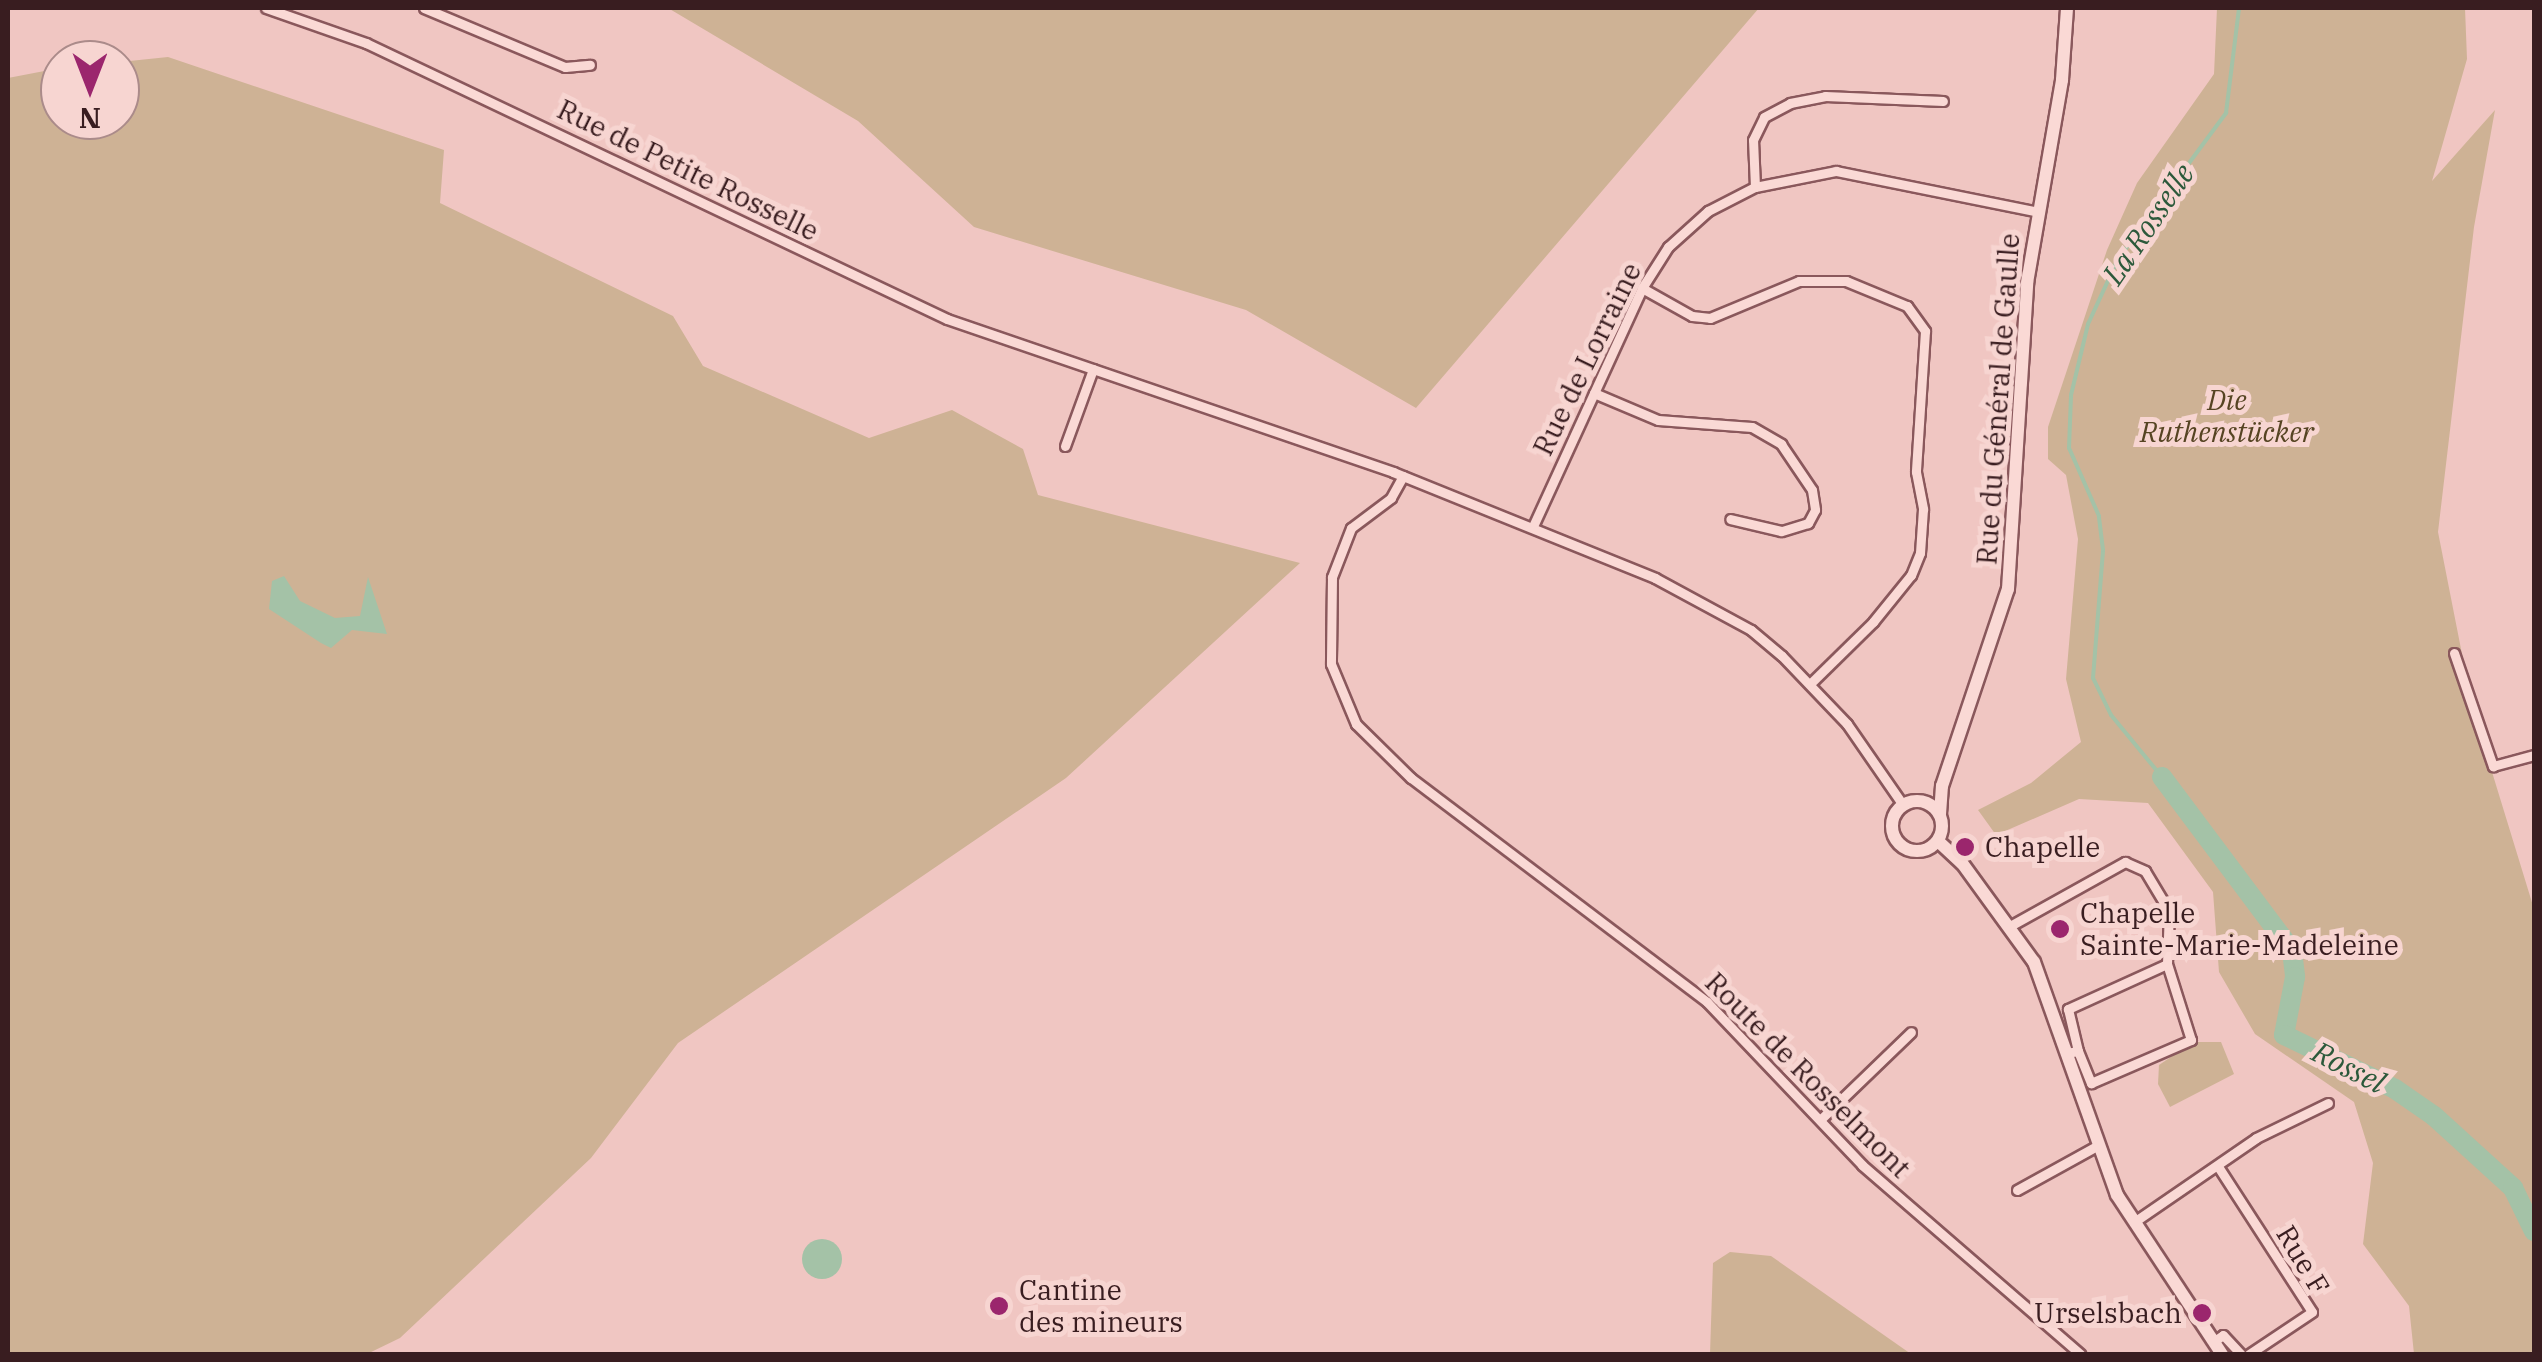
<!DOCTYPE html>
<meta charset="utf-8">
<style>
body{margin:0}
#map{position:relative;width:2542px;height:1362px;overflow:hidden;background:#f0c6c2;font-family:"IBM Plex Serif",serif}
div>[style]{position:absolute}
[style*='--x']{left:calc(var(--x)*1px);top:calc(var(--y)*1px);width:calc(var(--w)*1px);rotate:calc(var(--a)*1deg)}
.green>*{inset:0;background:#ceb295}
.water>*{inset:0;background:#a4c2a7}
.round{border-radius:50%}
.stream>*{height:4px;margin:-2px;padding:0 2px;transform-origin:2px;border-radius:2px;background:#a4c2a7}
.river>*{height:20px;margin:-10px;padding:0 10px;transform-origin:10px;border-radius:10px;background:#a4c2a7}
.roads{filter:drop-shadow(2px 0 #8a585c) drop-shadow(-2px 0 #8a585c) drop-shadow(0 2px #8a585c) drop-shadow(0 -2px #8a585c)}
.minor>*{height:9px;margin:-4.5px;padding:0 4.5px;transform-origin:4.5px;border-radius:4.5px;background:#fad9d5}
.secondary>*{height:12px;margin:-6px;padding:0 6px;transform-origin:6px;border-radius:6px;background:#fad9d5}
.secondary>.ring{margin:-6px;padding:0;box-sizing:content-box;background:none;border:12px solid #fad9d5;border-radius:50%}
.dots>*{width:28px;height:28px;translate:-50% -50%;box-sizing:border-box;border:5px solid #f7d5d1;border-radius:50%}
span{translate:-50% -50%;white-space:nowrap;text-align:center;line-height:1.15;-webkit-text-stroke:10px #f7d5d1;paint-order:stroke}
.street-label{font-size:28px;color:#391d20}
.park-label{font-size:28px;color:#564423;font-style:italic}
.poi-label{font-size:28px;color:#391d20}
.left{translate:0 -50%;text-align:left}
.right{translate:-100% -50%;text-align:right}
.water-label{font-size:30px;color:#2c593b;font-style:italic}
.frame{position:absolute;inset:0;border:10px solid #391d20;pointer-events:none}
.north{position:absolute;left:40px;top:40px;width:100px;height:100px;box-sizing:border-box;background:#f7d5d1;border:2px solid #ab8b8a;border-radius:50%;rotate:180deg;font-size:28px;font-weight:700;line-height:40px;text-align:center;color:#391d20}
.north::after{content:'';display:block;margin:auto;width:35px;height:45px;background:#9b266d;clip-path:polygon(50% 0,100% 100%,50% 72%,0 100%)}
</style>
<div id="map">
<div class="green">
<div style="clip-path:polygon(668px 8px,1759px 8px,1416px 408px,1246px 310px,974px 227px,858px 121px)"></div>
<div style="clip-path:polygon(2217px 8px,2465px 8px,2467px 59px,2432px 181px,2495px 110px,2474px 227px,2438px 532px,2473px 710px,2534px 909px,2534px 1354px,2414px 1354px,2409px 1306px,2363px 1244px,2373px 1163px,2354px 1102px,2255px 1034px,2219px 972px,2213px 892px,2148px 803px,2079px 799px,1996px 835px,1978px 810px,2031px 783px,2081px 742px,2066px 679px,2078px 539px,2066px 475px,2048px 459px,2048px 427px,2107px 250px,2137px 183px,2214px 74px)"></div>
<div style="clip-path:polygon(168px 57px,444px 150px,440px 203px,673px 316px,703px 366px,869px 438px,952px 410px,1023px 449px,1038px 495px,1300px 563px,1066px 778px,678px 1043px,591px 1158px,400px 1338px,367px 1354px,8px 1354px,8px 78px,60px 68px,60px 120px,120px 120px,120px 62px)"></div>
<div style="clip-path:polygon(2193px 1042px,2221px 1042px,2234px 1074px,2170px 1107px,2158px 1084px,2159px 1065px)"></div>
<div style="clip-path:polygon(1730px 1252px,1771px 1256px,1911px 1354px,1710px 1354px,1713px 1263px)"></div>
</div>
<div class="water">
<div style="clip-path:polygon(284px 576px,300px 601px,335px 618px,360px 616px,368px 577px,387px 634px,352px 630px,331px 648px,321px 643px,269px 609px,272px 581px)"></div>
<div class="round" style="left:802px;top:1239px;width:40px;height:40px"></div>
</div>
<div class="stream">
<div style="--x:2162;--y:777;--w:80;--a:-129.4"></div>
<div style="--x:2111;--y:715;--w:41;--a:-115.9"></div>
<div style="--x:2093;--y:678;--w:128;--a:-85.5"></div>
<div style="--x:2103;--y:550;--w:34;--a:-97"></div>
<div style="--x:2099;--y:516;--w:74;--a:-113.8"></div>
<div style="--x:2069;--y:448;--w:53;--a:-87.8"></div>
<div style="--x:2071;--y:395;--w:73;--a:-76.5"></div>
<div style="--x:2088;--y:324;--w:72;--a:-65.2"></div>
<div style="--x:2118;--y:259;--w:182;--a:-53.5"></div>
<div style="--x:2226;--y:113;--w:106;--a:-82.9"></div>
</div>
<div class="river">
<div style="--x:2162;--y:777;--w:217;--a:53.2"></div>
<div style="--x:2292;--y:951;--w:26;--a:83"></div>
<div style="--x:2295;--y:977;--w:59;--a:100.7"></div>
<div style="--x:2284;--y:1035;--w:123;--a:25.9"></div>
<div style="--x:2395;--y:1089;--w:47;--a:34.7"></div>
<div style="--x:2434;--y:1116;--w:107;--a:42.3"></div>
<div style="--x:2513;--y:1188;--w:48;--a:64"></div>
</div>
<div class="roads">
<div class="minor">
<div style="--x:266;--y:8;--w:106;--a:19.3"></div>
<div style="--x:366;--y:43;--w:643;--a:25.41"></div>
<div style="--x:947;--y:319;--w:472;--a:18.9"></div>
<div style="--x:1393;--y:472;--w:283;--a:22"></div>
<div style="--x:1655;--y:578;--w:109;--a:28.4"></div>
<div style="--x:1751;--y:630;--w:40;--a:40"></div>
<div style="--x:1782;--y:656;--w:94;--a:46.3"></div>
<div style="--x:1847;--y:724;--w:98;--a:55.3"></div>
<div style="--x:424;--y:8;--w:153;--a:22.7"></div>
<div style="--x:565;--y:67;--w:25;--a:-5"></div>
<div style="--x:1755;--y:187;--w:47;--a:-92.4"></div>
<div style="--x:1753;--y:140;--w:25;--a:-64"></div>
<div style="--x:1764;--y:117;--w:30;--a:-28"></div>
<div style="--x:1790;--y:103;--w:36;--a:-11"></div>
<div style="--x:1825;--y:96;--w:118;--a:2.4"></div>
<div style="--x:1642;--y:288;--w:57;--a:29.2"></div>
<div style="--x:1692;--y:316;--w:18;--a:6"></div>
<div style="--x:1710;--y:318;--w:96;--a:-22.6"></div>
<div style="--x:1799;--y:281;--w:47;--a:0"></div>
<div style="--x:1846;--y:281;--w:66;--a:22.3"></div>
<div style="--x:1907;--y:306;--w:31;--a:54"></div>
<div style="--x:1925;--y:331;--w:141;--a:93.7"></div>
<div style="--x:1916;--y:472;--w:38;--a:79"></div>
<div style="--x:1923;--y:509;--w:44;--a:93.9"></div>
<div style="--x:1920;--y:553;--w:24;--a:112"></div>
<div style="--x:1911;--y:575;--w:60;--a:129"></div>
<div style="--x:1873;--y:622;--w:88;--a:135.5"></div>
<div style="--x:1594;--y:393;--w:69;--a:22.9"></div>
<div style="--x:1658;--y:420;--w:94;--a:4.3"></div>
<div style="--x:1752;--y:427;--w:34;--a:30"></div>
<div style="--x:1781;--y:444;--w:55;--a:56"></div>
<div style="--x:1812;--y:490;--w:20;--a:81"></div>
<div style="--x:1815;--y:510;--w:15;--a:118"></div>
<div style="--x:1808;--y:523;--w:28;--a:163"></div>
<div style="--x:1781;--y:531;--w:52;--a:-166.8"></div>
<div style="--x:1065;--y:446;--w:82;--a:-70"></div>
<div style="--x:1403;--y:476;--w:25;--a:119"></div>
<div style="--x:1391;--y:498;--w:50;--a:143.1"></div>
<div style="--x:1351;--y:528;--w:53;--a:111.2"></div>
<div style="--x:1332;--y:577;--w:87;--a:90.7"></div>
<div style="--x:1331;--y:664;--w:65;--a:67.4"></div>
<div style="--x:1356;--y:724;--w:77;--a:44.5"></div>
<div style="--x:1411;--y:778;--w:371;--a:37.1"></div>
<div style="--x:1707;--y:1002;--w:225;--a:46.4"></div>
<div style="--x:1862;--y:1165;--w:289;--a:40.9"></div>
<div style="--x:1534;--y:524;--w:260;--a:-65.4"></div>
<div style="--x:1642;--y:288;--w:49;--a:-57.6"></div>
<div style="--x:1668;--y:247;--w:54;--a:-42"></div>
<div style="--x:1708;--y:211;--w:53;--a:-27.1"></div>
<div style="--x:1755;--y:187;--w:83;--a:-11.2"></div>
<div style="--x:1836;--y:171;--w:207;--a:11.4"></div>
<div style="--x:2454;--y:653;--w:120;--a:71"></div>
<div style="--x:2493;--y:766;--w:42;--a:-15"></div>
<div style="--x:2010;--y:926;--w:132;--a:-29.1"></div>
<div style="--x:2125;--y:862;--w:22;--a:24"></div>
<div style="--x:2145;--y:871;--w:47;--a:59"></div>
<div style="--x:2169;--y:911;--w:53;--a:92.2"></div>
<div style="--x:2167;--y:964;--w:109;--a:155.6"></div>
<div style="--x:2068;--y:1009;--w:43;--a:76.6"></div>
<div style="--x:2072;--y:1052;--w:6;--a:-9"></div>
<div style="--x:2078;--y:1051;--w:35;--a:68"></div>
<div style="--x:2091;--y:1083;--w:109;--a:-23.3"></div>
<div style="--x:2191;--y:1040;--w:80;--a:-107.5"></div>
<div style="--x:1821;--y:1119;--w:125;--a:-44"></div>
<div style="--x:2219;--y:1168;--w:171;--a:57.1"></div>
<div style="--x:2312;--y:1312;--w:76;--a:146.3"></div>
<div style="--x:2017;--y:1190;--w:89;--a:-28.9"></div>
<div style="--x:2134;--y:1222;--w:148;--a:-34.5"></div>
<div style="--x:2256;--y:1138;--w:80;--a:-25.9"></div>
<div style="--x:2213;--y:1342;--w:12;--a:-35"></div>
<div style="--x:2223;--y:1335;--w:26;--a:47"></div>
</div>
<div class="secondary">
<div class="ring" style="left:1892px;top:801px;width:38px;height:38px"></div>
<div style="--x:1940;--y:814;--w:28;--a:-86"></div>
<div style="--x:1942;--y:786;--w:208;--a:-71.5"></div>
<div style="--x:2008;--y:589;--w:307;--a:-86.4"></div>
<div style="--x:2027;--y:283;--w:206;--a:-80.2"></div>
<div style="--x:2062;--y:80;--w:72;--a:-86"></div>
<div style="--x:1938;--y:841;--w:33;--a:43"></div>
<div style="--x:1962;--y:863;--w:122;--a:54"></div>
<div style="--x:2034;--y:962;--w:247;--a:70.4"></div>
<div style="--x:2117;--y:1195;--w:191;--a:56.6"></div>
</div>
</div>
<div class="dots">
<div style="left:1965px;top:847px;background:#9b266d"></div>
<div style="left:2060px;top:929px;background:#9b266d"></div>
<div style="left:999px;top:1306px;background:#9b266d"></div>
<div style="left:2202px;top:1313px;background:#9b266d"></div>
</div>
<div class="street-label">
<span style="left:688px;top:170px;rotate:26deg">Rue de Petite Rosselle</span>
<span style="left:1587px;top:359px;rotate:-64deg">Rue de Lorraine</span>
<span style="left:1998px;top:399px;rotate:-86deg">Rue du Général de Gaulle</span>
<span style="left:1808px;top:1075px;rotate:45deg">Route de Rosselmont</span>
<span style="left:2303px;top:1260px;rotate:59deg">Rue F</span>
</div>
<div class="park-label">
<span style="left:2227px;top:416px">Die<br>Ruthenstücker</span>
</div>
<div class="poi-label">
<span class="left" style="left:1985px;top:847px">Chapelle</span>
<span class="left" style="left:2080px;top:929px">Chapelle<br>Sainte-Marie-Madeleine</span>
<span class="left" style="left:1019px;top:1306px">Cantine<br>des mineurs</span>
<span class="right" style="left:2182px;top:1313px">Urselsbach</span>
</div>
<div class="water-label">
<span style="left:2148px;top:224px;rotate:-56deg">La Rosselle</span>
<span style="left:2349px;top:1067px;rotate:27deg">Rossel</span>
</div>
<div class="frame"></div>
<div class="north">N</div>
</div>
